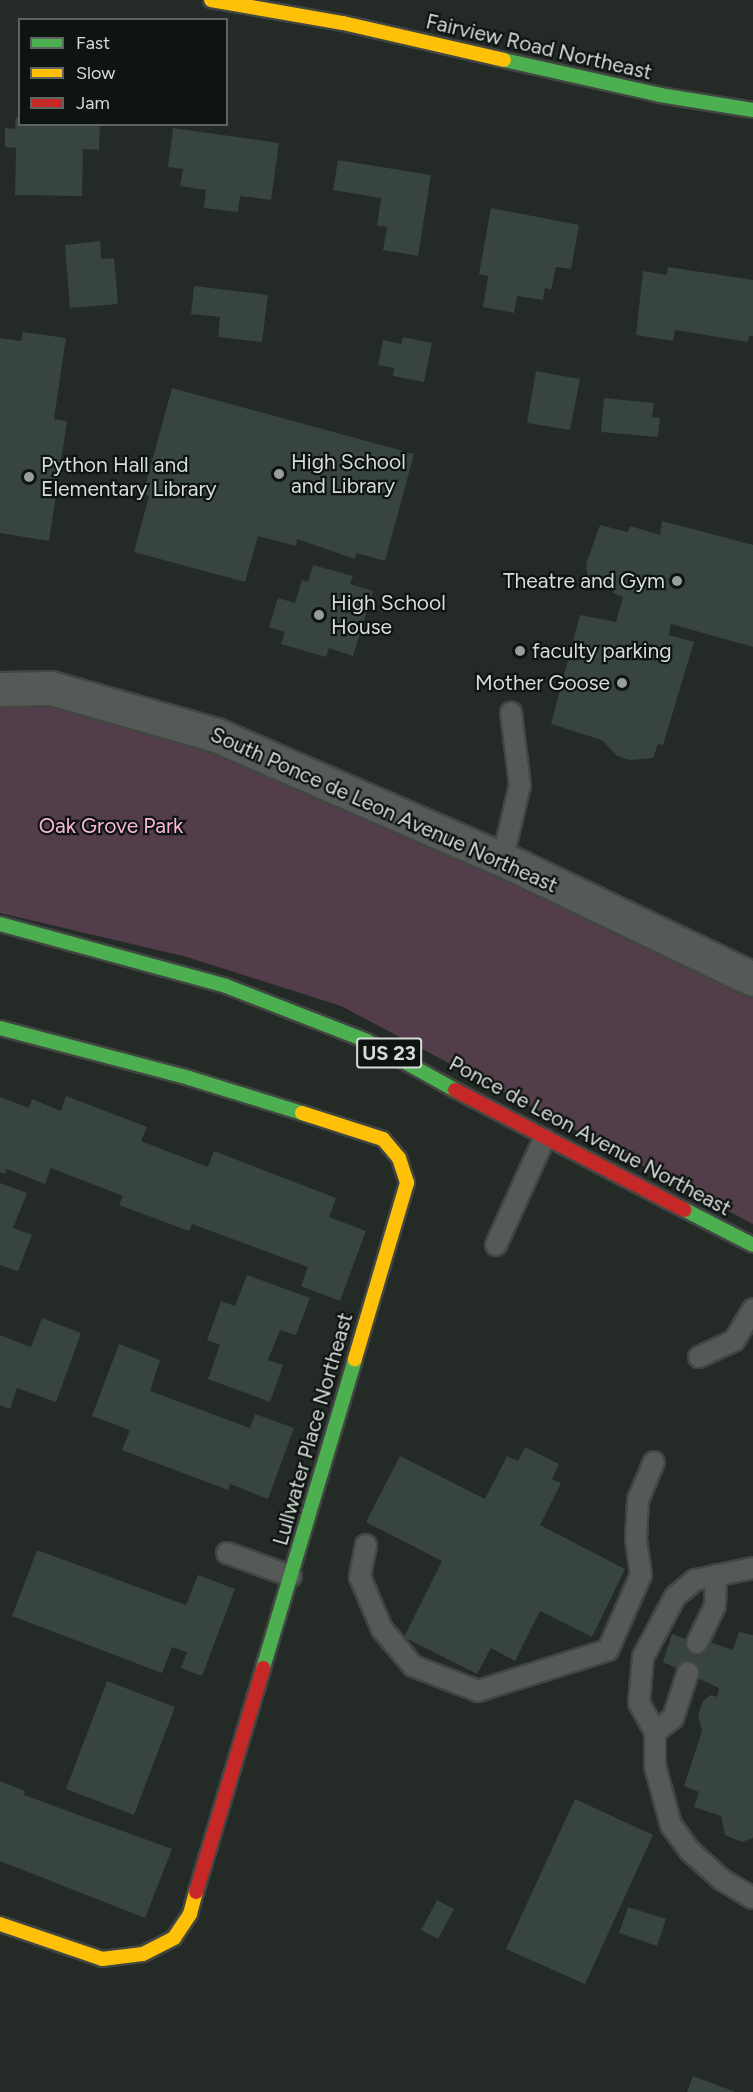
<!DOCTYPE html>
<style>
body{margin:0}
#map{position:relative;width:753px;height:2092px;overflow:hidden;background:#242a26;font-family:Figtree,sans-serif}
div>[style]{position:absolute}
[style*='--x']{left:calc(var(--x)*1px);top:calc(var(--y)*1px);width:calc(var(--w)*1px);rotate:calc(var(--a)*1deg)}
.green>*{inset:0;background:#543d4a}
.building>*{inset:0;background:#38443e}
.roads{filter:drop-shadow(2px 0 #424643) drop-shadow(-2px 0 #424643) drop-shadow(0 2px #424643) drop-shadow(0 -2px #424643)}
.lane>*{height:20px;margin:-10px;padding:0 10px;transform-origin:10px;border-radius:10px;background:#555a57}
.street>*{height:33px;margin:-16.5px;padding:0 16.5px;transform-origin:16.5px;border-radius:16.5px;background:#555a57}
.fast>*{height:14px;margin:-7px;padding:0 7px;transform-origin:7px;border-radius:7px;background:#4caf50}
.slow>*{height:14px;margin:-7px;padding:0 7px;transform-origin:7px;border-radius:7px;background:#ffc107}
.jam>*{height:14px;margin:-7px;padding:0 7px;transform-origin:7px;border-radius:7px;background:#c62828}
.dots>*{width:16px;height:16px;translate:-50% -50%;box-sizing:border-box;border:3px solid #0e1410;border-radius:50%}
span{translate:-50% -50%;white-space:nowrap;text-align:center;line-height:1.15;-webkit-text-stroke:4.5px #0e1410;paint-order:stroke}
.shield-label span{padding:2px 4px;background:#0e1410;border:2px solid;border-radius:4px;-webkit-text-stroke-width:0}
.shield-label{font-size:20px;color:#d6ddd8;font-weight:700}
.street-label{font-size:21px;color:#d6ddd8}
.poi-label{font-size:21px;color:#d6ddd8}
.left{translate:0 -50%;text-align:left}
.right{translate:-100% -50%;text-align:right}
.park-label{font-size:21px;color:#fdb5e0}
.legend{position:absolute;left:18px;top:18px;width:210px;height:108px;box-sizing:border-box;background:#0e1410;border:2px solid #5e6460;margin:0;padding:8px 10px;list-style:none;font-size:18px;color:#d6ddd8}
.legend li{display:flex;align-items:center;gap:12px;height:30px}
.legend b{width:30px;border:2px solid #5e6460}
</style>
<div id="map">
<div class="green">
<div style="clip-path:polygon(0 689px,144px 722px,633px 929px,753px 985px,753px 1224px,341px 1006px,187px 957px,0 913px)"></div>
</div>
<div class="building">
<div style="clip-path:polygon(16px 117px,20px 118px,20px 124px,100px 124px,99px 150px,83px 149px,82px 196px,15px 195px,16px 148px,5px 147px,5px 128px,15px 129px)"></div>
<div style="clip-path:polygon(173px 128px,279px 143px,271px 200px,240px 196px,238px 212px,204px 208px,206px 190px,180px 186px,183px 169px,168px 167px)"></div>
<div style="clip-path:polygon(338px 160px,431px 175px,418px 256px,383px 250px,387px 227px,377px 226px,381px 198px,333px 190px)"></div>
<div style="clip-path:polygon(491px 208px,579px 225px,571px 269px,556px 267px,551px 290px,545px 288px,543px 300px,517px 296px,514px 313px,483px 307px,488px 276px,479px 274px)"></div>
<div style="clip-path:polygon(100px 241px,101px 259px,114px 258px,118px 304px,70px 308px,65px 245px)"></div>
<div style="clip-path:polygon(668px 267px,753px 280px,753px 336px,749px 336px,748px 342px,675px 330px,673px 341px,636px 335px,643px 271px,667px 275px)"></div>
<div style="clip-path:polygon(194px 286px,268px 295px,262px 342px,218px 337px,220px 317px,191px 314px)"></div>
<div style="clip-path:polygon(23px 332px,66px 338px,54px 419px,67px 421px,49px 541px,0 533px,0 338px,21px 341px)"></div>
<div style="clip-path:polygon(403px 337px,432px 343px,424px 382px,393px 376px,394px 368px,378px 365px,383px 340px,401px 344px)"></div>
<div style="clip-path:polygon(536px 371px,580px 379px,570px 430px,527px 423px)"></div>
<div style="clip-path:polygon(172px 388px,414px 454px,385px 561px,356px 553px,355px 559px,297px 539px,296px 546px,258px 536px,245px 582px,134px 552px,149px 496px,143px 494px)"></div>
<div style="clip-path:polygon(604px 398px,654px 403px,652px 417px,660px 418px,658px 437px,601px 432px)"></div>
<div style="clip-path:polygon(662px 521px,753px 545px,753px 647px,671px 624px,669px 635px,694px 642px,663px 745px,658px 744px,653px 758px,630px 760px,617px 756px,602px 740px,551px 724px,580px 615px,616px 622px,623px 597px,613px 593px,615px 585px,588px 578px,586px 564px,600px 525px,628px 532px,630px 526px,660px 535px)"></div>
<div style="clip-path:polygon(313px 565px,353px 576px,350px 584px,373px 591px,353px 656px,329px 648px,326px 657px,281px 644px,285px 632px,269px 627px,278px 598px,295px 603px,302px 580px,308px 582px)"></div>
<div style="clip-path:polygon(66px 1096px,147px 1127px,141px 1141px,208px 1167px,214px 1151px,336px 1198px,329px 1217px,366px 1231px,340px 1301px,301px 1286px,308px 1267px,192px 1224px,189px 1231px,119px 1205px,123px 1196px,51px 1168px,45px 1184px,7px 1169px,5px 1174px,0 1172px,0 1097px,29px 1108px,32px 1099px,61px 1111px)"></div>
<div style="clip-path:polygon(0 1183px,27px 1193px,13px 1228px,32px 1235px,18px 1271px,0 1265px)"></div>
<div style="clip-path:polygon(247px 1275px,310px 1298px,296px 1335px,280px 1330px,268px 1360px,283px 1365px,270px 1402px,208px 1379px,220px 1345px,207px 1340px,221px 1301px,235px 1306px)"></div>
<div style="clip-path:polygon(42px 1318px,81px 1333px,56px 1402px,17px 1388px,10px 1409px,0 1405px,0 1335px,31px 1347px)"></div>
<div style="clip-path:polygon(119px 1344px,160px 1360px,150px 1391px,250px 1428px,255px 1414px,294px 1428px,268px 1499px,230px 1484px,228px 1490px,122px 1450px,130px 1430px,92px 1416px)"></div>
<div style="clip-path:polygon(525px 1447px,559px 1464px,552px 1479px,561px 1483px,540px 1525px,625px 1569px,592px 1637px,540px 1611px,515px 1661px,491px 1648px,477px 1674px,404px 1637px,442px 1561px,366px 1522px,400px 1456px,485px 1499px,507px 1456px,518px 1461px)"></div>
<div style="clip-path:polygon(37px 1550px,186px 1605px,198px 1575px,235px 1589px,202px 1676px,181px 1668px,187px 1652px,172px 1647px,162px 1673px,12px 1616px)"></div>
<div style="clip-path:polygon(739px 1632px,753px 1635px,753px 1838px,742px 1842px,725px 1835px,721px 1816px,694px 1807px,699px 1792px,684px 1786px,702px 1731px,698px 1715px,703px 1701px,711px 1695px,717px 1697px,719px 1688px,663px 1662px,672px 1634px,704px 1646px,706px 1641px,733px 1650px)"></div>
<div style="clip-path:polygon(107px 1681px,175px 1707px,134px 1815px,66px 1789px)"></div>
<div style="clip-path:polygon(0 1781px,25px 1791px,24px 1795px,172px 1849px,145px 1918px,0 1861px)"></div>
<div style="clip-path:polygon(575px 1799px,653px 1835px,585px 1984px,506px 1949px)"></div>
<div style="clip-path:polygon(437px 1900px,454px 1909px,438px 1939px,421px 1930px)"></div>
<div style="clip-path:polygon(628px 1907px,666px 1919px,657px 1946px,619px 1933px)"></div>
<div style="clip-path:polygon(693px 2076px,736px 2092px,687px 2092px)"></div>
</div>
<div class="roads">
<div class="lane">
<div style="--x:502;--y:861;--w:78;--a:-76.7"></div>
<div style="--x:520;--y:785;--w:73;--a:-97.1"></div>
<div style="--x:496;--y:1245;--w:116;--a:-65.6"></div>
<div style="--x:699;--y:1357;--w:38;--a:-25"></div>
<div style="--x:734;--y:1341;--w:37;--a:-59"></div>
<div style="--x:366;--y:1545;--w:33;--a:101"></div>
<div style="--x:360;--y:1577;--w:56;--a:67.1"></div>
<div style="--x:382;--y:1629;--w:48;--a:50"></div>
<div style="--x:413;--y:1666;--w:70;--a:21"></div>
<div style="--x:478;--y:1691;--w:136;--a:-17.5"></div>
<div style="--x:608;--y:1650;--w:82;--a:-66.3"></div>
<div style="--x:641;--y:1575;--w:36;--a:-98"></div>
<div style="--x:636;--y:1539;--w:39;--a:-87"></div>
<div style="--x:638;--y:1500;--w:41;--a:-67.2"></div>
<div style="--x:227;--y:1553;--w:68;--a:19.8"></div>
<div style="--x:753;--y:1568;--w:59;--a:168.3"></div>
<div style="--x:695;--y:1580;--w:26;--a:140"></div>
<div style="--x:675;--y:1597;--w:68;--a:118.1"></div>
<div style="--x:643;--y:1657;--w:46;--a:95"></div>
<div style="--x:639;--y:1703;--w:33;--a:61"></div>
<div style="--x:655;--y:1732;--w:34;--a:90"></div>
<div style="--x:655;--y:1766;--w:61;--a:74.8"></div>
<div style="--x:671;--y:1825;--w:32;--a:54"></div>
<div style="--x:690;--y:1851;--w:42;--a:42.1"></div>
<div style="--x:721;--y:1879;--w:37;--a:31"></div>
<div style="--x:697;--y:1643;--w:41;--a:-64.1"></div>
<div style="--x:715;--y:1606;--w:31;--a:-88"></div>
<div style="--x:655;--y:1732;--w:23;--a:-38"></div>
<div style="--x:673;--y:1718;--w:48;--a:-71.9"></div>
</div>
<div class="street">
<div style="--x:0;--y:689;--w:51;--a:-1.1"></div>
<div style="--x:51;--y:688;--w:172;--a:15.9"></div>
<div style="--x:216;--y:735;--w:331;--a:23.5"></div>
<div style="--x:519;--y:867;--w:259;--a:25.6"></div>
</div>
<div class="fast">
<div style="--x:504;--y:60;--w:160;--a:12.6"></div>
<div style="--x:660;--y:95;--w:94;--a:9.2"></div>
<div style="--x:0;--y:924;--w:234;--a:15.3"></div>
<div style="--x:226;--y:986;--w:151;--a:21.3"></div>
<div style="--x:367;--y:1041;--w:101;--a:29.1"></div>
<div style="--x:0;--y:1028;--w:196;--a:14.8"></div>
<div style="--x:189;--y:1078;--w:118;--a:17.2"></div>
<div style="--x:685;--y:1210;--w:76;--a:27.2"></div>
<div style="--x:263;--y:1668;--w:322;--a:-73.4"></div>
</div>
<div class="slow">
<div style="--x:211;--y:0;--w:134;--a:9.9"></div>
<div style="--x:343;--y:23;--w:165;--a:12.9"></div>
<div style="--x:302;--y:1113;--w:85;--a:17.8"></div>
<div style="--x:383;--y:1139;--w:25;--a:50"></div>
<div style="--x:399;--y:1158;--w:26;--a:72"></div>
<div style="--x:407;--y:1183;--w:184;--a:106.5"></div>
<div style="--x:0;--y:1924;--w:108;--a:18.9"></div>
<div style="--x:102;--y:1959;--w:41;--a:-7"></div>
<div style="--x:143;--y:1954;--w:35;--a:-27"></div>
<div style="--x:174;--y:1938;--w:29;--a:-56"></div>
<div style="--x:190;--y:1914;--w:23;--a:-75"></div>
</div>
<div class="jam">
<div style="--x:455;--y:1090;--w:259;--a:27.6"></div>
<div style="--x:196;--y:1892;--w:234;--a:-73.3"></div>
</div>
</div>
<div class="dots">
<div style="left:279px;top:474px;background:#989e9a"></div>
<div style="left:29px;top:477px;background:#989e9a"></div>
<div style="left:677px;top:581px;background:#989e9a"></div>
<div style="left:319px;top:615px;background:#989e9a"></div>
<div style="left:520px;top:651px;background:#989e9a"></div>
<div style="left:622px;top:683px;background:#989e9a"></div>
</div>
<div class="shield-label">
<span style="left:389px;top:1053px">US 23</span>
</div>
<div class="street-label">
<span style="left:539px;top:47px;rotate:13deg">Fairview Road Northeast</span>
<span style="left:384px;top:810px;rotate:24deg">South Ponce de Leon Avenue Northeast</span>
<span style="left:590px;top:1136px;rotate:28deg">Ponce de Leon Avenue Northeast</span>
<span style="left:313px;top:1429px;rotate:-74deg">Lullwater Place Northeast</span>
</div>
<div class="poi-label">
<span class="left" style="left:291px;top:474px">High School<br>and Library</span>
<span class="left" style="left:41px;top:477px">Python Hall and<br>Elementary Library</span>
<span class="right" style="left:665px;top:581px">Theatre and Gym</span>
<span class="left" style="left:331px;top:615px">High School<br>House</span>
<span class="left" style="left:532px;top:651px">faculty parking</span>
<span class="right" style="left:610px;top:683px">Mother Goose</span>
</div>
<div class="park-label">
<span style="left:111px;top:826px">Oak Grove Park</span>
</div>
<ul class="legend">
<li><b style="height:8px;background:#4caf50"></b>Fast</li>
<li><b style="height:8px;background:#ffc107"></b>Slow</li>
<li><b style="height:8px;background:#c62828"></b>Jam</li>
</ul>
</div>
